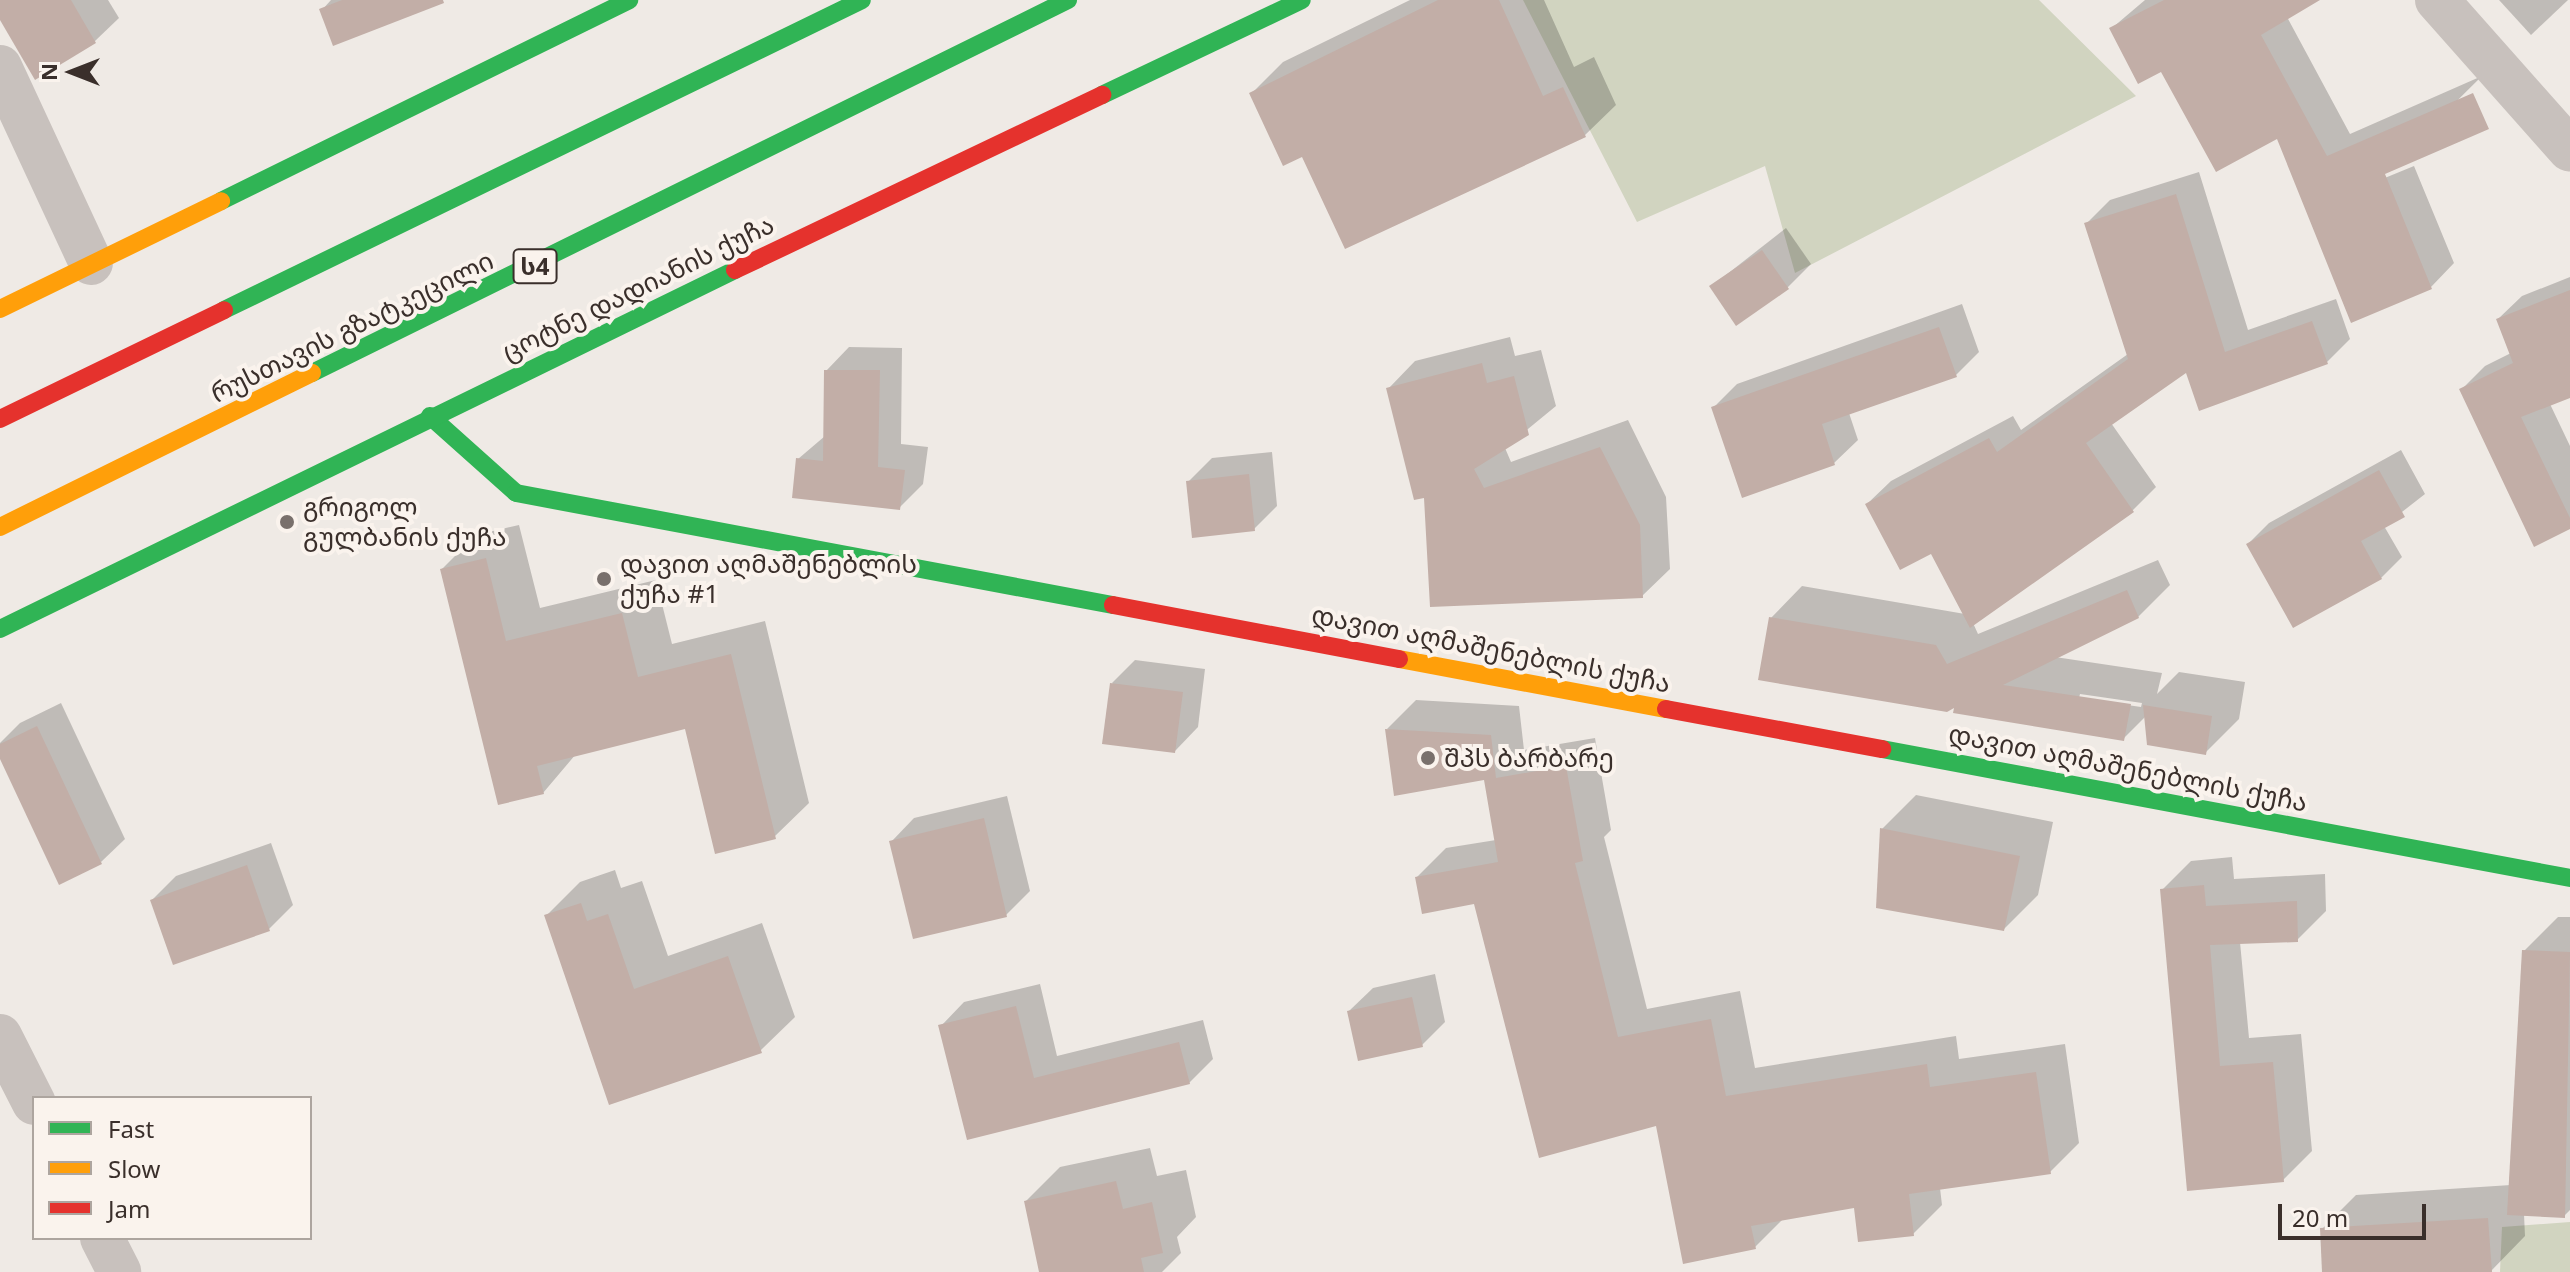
<!DOCTYPE html>
<meta charset="utf-8">
<style>
body{margin:0}
#map{position:relative;width:2570px;height:1272px;overflow:hidden;background:#efeae5;font-family:"Noto Sans","Noto Sans Georgian",sans-serif}
div>[style]{position:absolute}
[style*='--x']{left:calc(var(--x)*1px);top:calc(var(--y)*1px);width:calc(var(--w)*1px);rotate:calc(var(--a)*1deg)}
.green>*{inset:0;background:#d1d4c0}
.shadow>*{inset:0;background:#0003}
.building>*{inset:0;background:#c2aea7}
.street>*{height:44px;margin:-22px;padding:0 22px;transform-origin:22px;border-radius:22px;background:#c8c1bd}
.fast>*{height:18px;margin:-9px;padding:0 9px;transform-origin:9px;border-radius:9px;background:#30b455}
.slow>*{height:18px;margin:-9px;padding:0 9px;transform-origin:9px;border-radius:9px;background:#ff9f0a}
.jam>*{height:18px;margin:-9px;padding:0 9px;transform-origin:9px;border-radius:9px;background:#e5322d}
.dots>*{width:22px;height:22px;translate:-50% -50%;box-sizing:border-box;border:4px solid #faf3ed;border-radius:50%}
span{translate:-50% -50%;white-space:nowrap;text-align:center;line-height:1.15;-webkit-text-stroke:8px #faf3ed;paint-order:stroke}
.shield-label span{padding:2px 6px;background:#faf3ed;border:2px solid;border-radius:6px;-webkit-text-stroke-width:0}
.shield-label{font-size:24px;color:#3a2f2b;font-weight:700}
.street-label{font-size:26px;color:#3a2f2b}
.poi-label{font-size:26px;color:#3a2f2b}
.left{translate:0 -50%;text-align:left}
.legend{position:absolute;left:32px;top:1096px;width:280px;height:144px;box-sizing:border-box;background:#faf3ed;border:2px solid #ada59f;margin:0;padding:10px 14px;list-style:none;font-size:24px;color:#3a2f2b}
.legend li{display:flex;align-items:center;gap:16px;height:40px}
.legend b{width:40px;border:2px solid #ada59f}
.north{position:absolute;left:32px;top:32px;width:80px;height:80px;-webkit-text-stroke:6px #faf3ed;paint-order:stroke;rotate:270deg;font-size:22px;font-weight:700;line-height:32px;text-align:center;color:#3a2f2b}
.north::after{content:'';display:block;margin:auto;width:28px;height:36px;background:#3a2f2b;clip-path:polygon(50% 0,100% 100%,50% 72%,0 100%)}
.scale{position:absolute;left:2278px;top:1204px;width:148px;height:36px;box-sizing:border-box;border:4px solid #3a2f2b;border-top:0;padding-left:10px;font-size:24px;line-height:28px;white-space:nowrap;color:#3a2f2b;-webkit-text-stroke:6px #faf3ed;paint-order:stroke}
</style>
<div id="map">
<div class="green">
<div style="clip-path:polygon(1523px 0,2039px 0,2136px 96px,1795px 273px,1765px 166px,1637px 222px)"></div>
<div style="clip-path:polygon(2570px 1222px,2570px 1272px,2500px 1272px,2502px 1227px)"></div>
</div>
<div class="shadow">
<div style="clip-path:polygon(0 0,108px 0,119px 18px,95px 41px,36px 77px,0 16px)"></div>
<div style="clip-path:polygon(331px 0,421px 0,322px 10px)"></div>
<div style="clip-path:polygon(1410px 0,1544px 0,1574px 67px,1594px 57px,1616px 105px,1584px 136px,1303px 154px,1251px 94px,1283px 62px)"></div>
<div style="clip-path:polygon(2145px 0,2316px 0,2287px 17px,2350px 134px,2482px 76px,2375px 182px,2414px 166px,2454px 263px,2431px 287px,2278px 136px,2162px 69px,2112px 28px)"></div>
<div style="clip-path:polygon(2499px 0,2568px 0,2531px 35px)"></div>
<div style="clip-path:polygon(evenodd,2199px 172px,2248px 330px,2336px 299px,2350px 339px,2327px 362px,2186px 369px,2111px 423px,2156px 487px,2133px 510px,1973px 623px,1978px 634px,2158px 560px,2170px 585px,2138px 617px,2055px 657px,2162px 673px,2157px 694px,2179px 672px,2245px 682px,2239px 719px,2205px 753px,2146px 716px,2123px 739px,1957px 705px,1771px 618px,1802px 586px,1965px 614px,1932px 551px,1867px 504px,1891px 481px,2013px 416px,2021px 430px,2128px 354px,2087px 223px,2110px 200px,2199px 172px,2080px 694px,2142px 703px,2141px 707px,2079px 698px,2080px 694px)"></div>
<div style="clip-path:polygon(1786px 228px,1811px 264px,1787px 288px,1712px 286px)"></div>
<div style="clip-path:polygon(2570px 277px,2570px 396px,2550px 404px,2570px 446px,2570px 527px,2461px 390px,2485px 366px,2511px 353px,2498px 319px,2522px 296px)"></div>
<div style="clip-path:polygon(1962px 304px,1979px 352px,1956px 375px,1849px 413px,1858px 440px,1834px 463px,1713px 408px,1737px 384px)"></div>
<div style="clip-path:polygon(1510px 337px,1515px 356px,1541px 350px,1556px 406px,1505px 448px,1511px 462px,1628px 420px,1666px 497px,1670px 569px,1642px 596px,1426px 495px,1388px 389px,1415px 361px)"></div>
<div style="clip-path:polygon(849px 347px,902px 348px,901px 444px,928px 447px,923px 484px,899px 508px,798px 459px,825px 436px,826px 371px)"></div>
<div style="clip-path:polygon(2401px 450px,2425px 494px,2384px 526px,2402px 557px,2381px 578px,2248px 544px,2269px 523px)"></div>
<div style="clip-path:polygon(1272px 452px,1277px 506px,1254px 529px,1188px 482px,1212px 458px)"></div>
<div style="clip-path:polygon(519px 525px,540px 608px,656px 580px,672px 644px,765px 621px,809px 803px,774px 837px,686px 727px,576px 754px,543px 793px,442px 569px,476px 535px)"></div>
<div style="clip-path:polygon(1135px 660px,1205px 669px,1198px 727px,1175px 751px,1112px 683px)"></div>
<div style="clip-path:polygon(1416px 700px,1519px 706px,1524px 750px,1595px 738px,1611px 830px,1604px 837px,1647px 1009px,1740px 991px,1755px 1068px,1956px 1036px,1959px 1059px,2065px 1044px,2079px 1143px,2050px 1172px,1940px 1188px,1942px 1205px,1913px 1234px,1855px 1206px,1784px 1218px,1755px 1247px,1475px 902px,1417px 877px,1446px 848px,1496px 840px,1486px 777px,1387px 729px)"></div>
<div style="clip-path:polygon(61px 703px,125px 839px,101px 862px,0 754px,0 743px,20px 723px)"></div>
<div style="clip-path:polygon(1916px 795px,2053px 822px,2038px 895px,2004px 929px,1882px 829px)"></div>
<div style="clip-path:polygon(1007px 796px,1030px 891px,1006px 915px,891px 842px,914px 818px)"></div>
<div style="clip-path:polygon(271px 843px,293px 905px,269px 929px,152px 900px,176px 876px)"></div>
<div style="clip-path:polygon(2232px 857px,2234px 879px,2325px 874px,2326px 911px,2297px 940px,2240px 942px,2249px 1038px,2301px 1034px,2312px 1151px,2283px 1180px,2189px 1189px,2162px 890px,2191px 861px)"></div>
<div style="clip-path:polygon(615px 870px,621px 888px,642px 881px,668px 956px,762px 923px,795px 1017px,760px 1051px,610px 1103px,546px 916px,580px 882px)"></div>
<div style="clip-path:polygon(2558px 917px,2570px 917px,2570px 1210px,2564px 1216px,2524px 1214px,2525px 1236px,2491px 1271px,2324px 1272px,2322px 1229px,2356px 1195px,2511px 1185px,2524px 951px)"></div>
<div style="clip-path:polygon(1435px 974px,1445px 1022px,1422px 1045px,1349px 1011px,1373px 988px)"></div>
<div style="clip-path:polygon(1040px 984px,1057px 1056px,1203px 1020px,1213px 1059px,1189px 1083px,969px 1137px,941px 1026px,964px 1002px)"></div>
<div style="clip-path:polygon(1150px 1148px,1157px 1176px,1186px 1170px,1196px 1217px,1177px 1237px,1181px 1253px,1162px 1272px,1041px 1272px,1026px 1201px,1060px 1167px)"></div>
</div>
<div class="building">
<div style="clip-path:polygon(0 0,71px 0,96px 43px,35px 80px,0 20px)"></div>
<div style="clip-path:polygon(342px 0,443px 0,444px 3px,333px 46px,319px 9px)"></div>
<div style="clip-path:polygon(1438px 0,1499px 0,1543px 96px,1563px 87px,1586px 137px,1345px 249px,1302px 157px,1283px 166px,1249px 93px)"></div>
<div style="clip-path:polygon(2164px 0,2320px 0,2261px 35px,2327px 156px,2473px 93px,2489px 129px,2385px 174px,2432px 289px,2351px 323px,2277px 139px,2216px 172px,2161px 72px,2138px 84px,2109px 28px)"></div>
<div style="clip-path:polygon(2176px 194px,2225px 352px,2312px 321px,2328px 364px,2199px 411px,2186px 373px,2086px 443px,2134px 512px,1970px 628px,1931px 554px,1900px 570px,1865px 504px,1989px 438px,1997px 452px,2128px 359px,2084px 223px)"></div>
<div style="clip-path:polygon(1762px 250px,1789px 289px,1736px 326px,1709px 286px)"></div>
<div style="clip-path:polygon(2570px 290px,2570px 398px,2521px 417px,2570px 518px,2570px 529px,2534px 547px,2459px 389px,2513px 363px,2496px 319px)"></div>
<div style="clip-path:polygon(1939px 327px,1957px 377px,1822px 424px,1835px 465px,1742px 498px,1711px 407px)"></div>
<div style="clip-path:polygon(1482px 363px,1487px 383px,1514px 376px,1529px 435px,1474px 469px,1484px 488px,1600px 447px,1640px 525px,1643px 598px,1430px 607px,1424px 498px,1414px 500px,1386px 388px)"></div>
<div style="clip-path:polygon(824px 370px,880px 370px,878px 467px,905px 470px,900px 510px,792px 498px,796px 458px,823px 461px)"></div>
<div style="clip-path:polygon(2379px 470px,2405px 517px,2361px 541px,2382px 579px,2293px 628px,2246px 544px)"></div>
<div style="clip-path:polygon(1249px 474px,1255px 531px,1192px 538px,1186px 481px)"></div>
<div style="clip-path:polygon(486px 558px,506px 641px,622px 613px,638px 677px,731px 654px,776px 839px,715px 854px,685px 729px,537px 766px,544px 794px,498px 805px,440px 569px)"></div>
<div style="clip-path:polygon(2127px 590px,2139px 618px,2003px 685px,2131px 704px,2124px 741px,1953px 713px,1954px 708px,1947px 712px,1758px 680px,1769px 617px,1936px 645px,1947px 664px)"></div>
<div style="clip-path:polygon(1110px 683px,1183px 692px,1175px 753px,1102px 744px)"></div>
<div style="clip-path:polygon(2143px 705px,2212px 716px,2206px 755px,2147px 745px)"></div>
<div style="clip-path:polygon(37px 726px,102px 864px,59px 885px,0 759px,0 744px)"></div>
<div style="clip-path:polygon(1385px 729px,1491px 735px,1496px 778px,1566px 766px,1583px 861px,1575px 863px,1618px 1037px,1711px 1019px,1726px 1096px,1927px 1064px,1930px 1087px,2036px 1072px,2051px 1174px,1909px 1194px,1914px 1236px,1858px 1242px,1854px 1208px,1751px 1226px,1756px 1249px,1683px 1264px,1656px 1126px,1539px 1158px,1474px 904px,1422px 914px,1415px 877px,1498px 862px,1484px 780px,1394px 796px)"></div>
<div style="clip-path:polygon(984px 818px,1007px 917px,913px 939px,889px 841px)"></div>
<div style="clip-path:polygon(1880px 828px,2020px 856px,2004px 931px,1876px 908px)"></div>
<div style="clip-path:polygon(247px 865px,270px 931px,173px 965px,150px 900px)"></div>
<div style="clip-path:polygon(2204px 885px,2206px 906px,2297px 901px,2298px 942px,2210px 945px,2220px 1066px,2273px 1062px,2284px 1182px,2187px 1191px,2160px 889px)"></div>
<div style="clip-path:polygon(581px 903px,587px 921px,608px 914px,634px 989px,728px 956px,762px 1053px,609px 1105px,544px 915px)"></div>
<div style="clip-path:polygon(2522px 950px,2570px 952px,2565px 1218px,2507px 1215px)"></div>
<div style="clip-path:polygon(1412px 997px,1423px 1047px,1358px 1061px,1347px 1011px)"></div>
<div style="clip-path:polygon(1016px 1006px,1034px 1078px,1179px 1042px,1190px 1084px,967px 1140px,938px 1025px)"></div>
<div style="clip-path:polygon(1116px 1181px,1123px 1209px,1152px 1202px,1163px 1253px,1141px 1258px,1144px 1272px,1039px 1272px,1024px 1201px)"></div>
<div style="clip-path:polygon(2488px 1218px,2492px 1272px,2322px 1272px,2320px 1228px)"></div>
</div>
<div class="street">
<div style="--x:2437;--y:0;--w:200;--a:48.4"></div>
<div style="--x:0;--y:67;--w:216;--a:65.1"></div>
<div style="--x:0;--y:1036;--w:75;--a:63.1"></div>
<div style="--x:102;--y:1238;--w:38;--a:63"></div>
</div>
<div class="fast">
<div style="--x:1102;--y:95;--w:221;--a:-25.4"></div>
<div style="--x:221;--y:201;--w:455;--a:-26.2"></div>
<div style="--x:224;--y:310;--w:709;--a:-25.91"></div>
<div style="--x:312;--y:373;--w:843;--a:-26.26"></div>
<div style="--x:430;--y:416;--w:115;--a:41.8"></div>
<div style="--x:516;--y:493;--w:607;--a:10.63"></div>
<div style="--x:0;--y:629;--w:818;--a:-26.03"></div>
<div style="--x:1882;--y:749;--w:700;--a:10.62"></div>
</div>
<div class="slow">
<div style="--x:0;--y:309;--w:246;--a:-26"></div>
<div style="--x:0;--y:527;--w:348;--a:-26.3"></div>
<div style="--x:1399;--y:659;--w:272;--a:10.6"></div>
</div>
<div class="jam">
<div style="--x:735;--y:270;--w:407;--a:-25.5"></div>
<div style="--x:0;--y:419;--w:249;--a:-25.9"></div>
<div style="--x:1113;--y:605;--w:291;--a:10.7"></div>
<div style="--x:1666;--y:709;--w:220;--a:10.5"></div>
</div>
<div class="dots">
<div style="left:287px;top:522px;background:#79706c"></div>
<div style="left:604px;top:579px;background:#79706c"></div>
<div style="left:1428px;top:758px;background:#79706c"></div>
</div>
<div class="shield-label">
<span style="left:535px;top:266px">ს4</span>
</div>
<div class="street-label">
<span style="left:638px;top:288px;rotate:-26deg">ცოტნე დადიანის ქუჩა</span>
<span style="left:352px;top:327px;rotate:-26deg">რუსთავის გზატკეცილი</span>
<span style="left:1491px;top:649px;rotate:11deg">დავით აღმაშენებლის ქუჩა</span>
<span style="left:2128px;top:768px;rotate:11deg">დავით აღმაშენებლის ქუჩა</span>
</div>
<div class="poi-label">
<span class="left" style="left:303px;top:522px">გრიგოლ<br>გულბანის ქუჩა</span>
<span class="left" style="left:620px;top:579px">დავით აღმაშენებლის<br>ქუჩა #1</span>
<span class="left" style="left:1444px;top:758px">შპს ბარბარე</span>
</div>
<ul class="legend">
<li><b style="height:10px;background:#30b455"></b>Fast</li>
<li><b style="height:10px;background:#ff9f0a"></b>Slow</li>
<li><b style="height:10px;background:#e5322d"></b>Jam</li>
</ul>
<div class="north">N</div>
<div class="scale">20 m</div>
</div>
